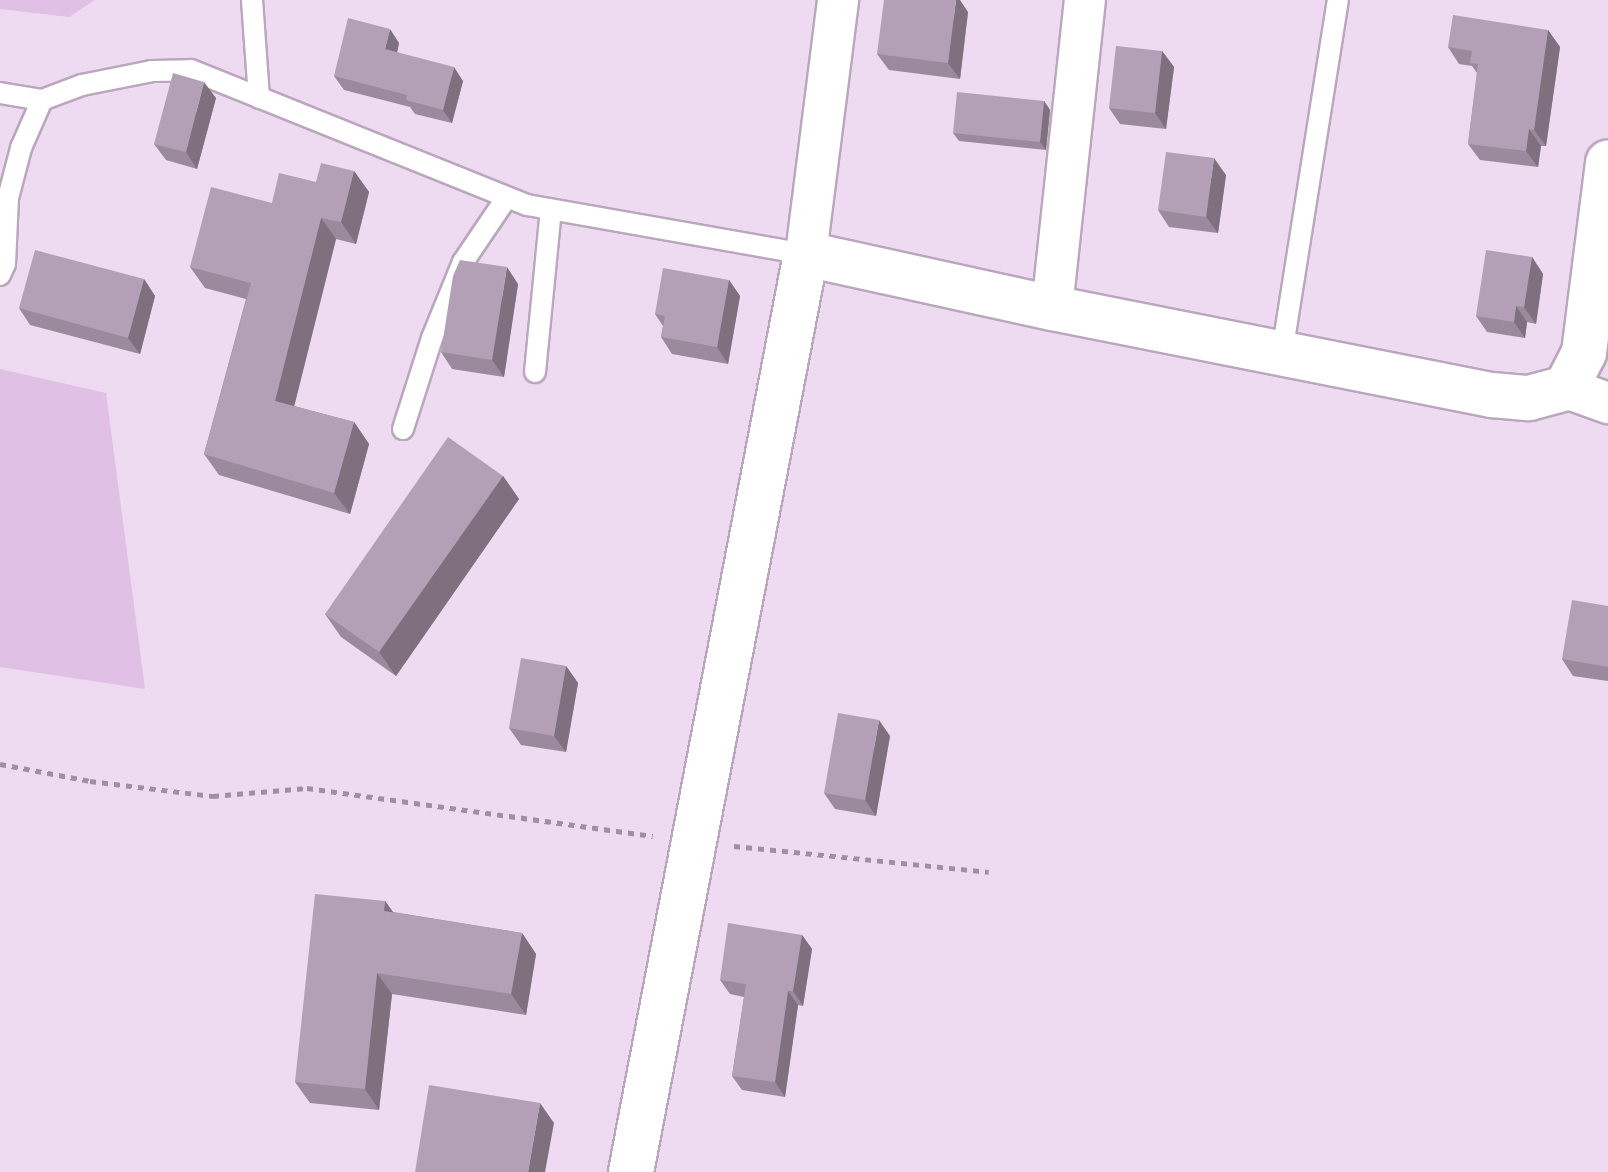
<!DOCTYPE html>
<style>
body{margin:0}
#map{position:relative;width:1608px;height:1172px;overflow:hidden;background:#eedaf1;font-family:"Archivo Narrow",sans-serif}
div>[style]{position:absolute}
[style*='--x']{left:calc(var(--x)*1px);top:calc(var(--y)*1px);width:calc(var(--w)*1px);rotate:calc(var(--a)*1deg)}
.green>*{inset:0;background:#e0c0e5}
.path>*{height:5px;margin-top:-2.5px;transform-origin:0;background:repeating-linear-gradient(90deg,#9f8fa1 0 6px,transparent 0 12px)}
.roads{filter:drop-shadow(2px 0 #baa6bd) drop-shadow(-2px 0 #baa6bd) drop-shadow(0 2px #baa6bd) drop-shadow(0 -2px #baa6bd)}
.lane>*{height:20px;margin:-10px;padding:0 10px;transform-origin:10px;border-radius:10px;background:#fff}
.street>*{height:40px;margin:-20px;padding:0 20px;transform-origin:20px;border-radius:20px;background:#fff}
.secondary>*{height:44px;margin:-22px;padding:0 22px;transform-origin:22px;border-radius:22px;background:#fff}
.wall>*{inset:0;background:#9b8a9d}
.shaded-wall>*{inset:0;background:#7e707f}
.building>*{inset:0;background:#b4a0b6}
span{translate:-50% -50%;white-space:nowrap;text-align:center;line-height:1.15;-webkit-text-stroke:7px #fbe7ff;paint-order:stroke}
</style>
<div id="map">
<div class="green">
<div style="clip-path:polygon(0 0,95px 0,69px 17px,0 9px)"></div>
<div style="clip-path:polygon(0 369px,106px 393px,145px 689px,0 667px)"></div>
</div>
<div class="path">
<div style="--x:0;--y:764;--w:92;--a:10.7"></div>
<div style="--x:90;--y:781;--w:124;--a:7"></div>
<div style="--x:213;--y:796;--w:94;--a:-4.9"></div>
<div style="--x:307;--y:788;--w:349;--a:7.9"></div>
<div style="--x:734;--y:846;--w:256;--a:5.8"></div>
</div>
<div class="roads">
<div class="lane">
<div style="--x:252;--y:0;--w:98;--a:85.9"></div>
<div style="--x:0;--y:93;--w:43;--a:9.5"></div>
<div style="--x:42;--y:100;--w:43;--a:-20.6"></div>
<div style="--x:82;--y:85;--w:71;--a:-11.3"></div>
<div style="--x:152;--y:71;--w:39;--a:-1"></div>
<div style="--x:191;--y:70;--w:362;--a:21.9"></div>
<div style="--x:527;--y:205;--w:283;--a:10"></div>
<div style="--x:0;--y:275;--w:12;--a:-66"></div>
<div style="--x:5;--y:264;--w:66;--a:-87.4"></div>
<div style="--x:8;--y:198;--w:52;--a:-75.4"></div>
<div style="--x:21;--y:148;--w:52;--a:-66.4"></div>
<div style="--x:1282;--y:353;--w:357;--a:-81"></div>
<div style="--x:535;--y:372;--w:163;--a:-84.4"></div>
<div style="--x:403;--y:429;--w:96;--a:-72.3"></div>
<div style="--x:432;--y:338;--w:82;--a:-67.8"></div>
<div style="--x:463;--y:262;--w:78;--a:-55.9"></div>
</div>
<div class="street">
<div style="--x:806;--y:254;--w:256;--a:-82.8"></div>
<div style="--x:1052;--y:308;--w:310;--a:-83.9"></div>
<div style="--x:1566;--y:388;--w:45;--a:19.7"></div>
</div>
<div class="secondary">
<div style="--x:631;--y:1172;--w:935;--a:-79.21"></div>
<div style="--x:806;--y:254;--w:252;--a:12.4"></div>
<div style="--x:1052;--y:308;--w:449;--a:11.2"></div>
<div style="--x:1492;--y:395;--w:37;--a:5"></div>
<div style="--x:1529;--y:398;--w:38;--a:-15"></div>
<div style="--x:1566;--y:388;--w:39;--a:-63"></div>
<div style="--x:1584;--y:353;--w:192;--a:-82.8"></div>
</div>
</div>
<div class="wall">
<div style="clip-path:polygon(968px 12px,960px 79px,889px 70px,877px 54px)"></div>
<div style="clip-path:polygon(1548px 30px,1560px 47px,1546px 146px,1541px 146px,1538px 167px,1480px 160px,1468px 144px,1477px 73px,1472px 66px,1459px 64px,1448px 47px)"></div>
<div style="clip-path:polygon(399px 43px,397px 52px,463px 81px,452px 123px,415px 114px,410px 107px,344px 90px,334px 76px)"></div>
<div style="clip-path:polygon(1162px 51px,1174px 67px,1166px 129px,1120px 124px,1109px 108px)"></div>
<div style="clip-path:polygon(216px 98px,197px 169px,166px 160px,154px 144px)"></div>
<div style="clip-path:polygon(1044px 101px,1050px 110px,1046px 150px,959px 141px,953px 133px)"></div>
<div style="clip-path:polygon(354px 171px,369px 192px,356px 244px,336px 239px,294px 406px,354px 422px,369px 444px,350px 514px,219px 475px,204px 454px,246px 299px,205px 288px,190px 267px,272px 203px,316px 182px)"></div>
<div style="clip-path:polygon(1226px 175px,1218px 233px,1169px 227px,1158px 210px)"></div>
<div style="clip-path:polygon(1532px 257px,1543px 274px,1536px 324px,1527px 322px,1525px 338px,1487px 332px,1476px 316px)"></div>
<div style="clip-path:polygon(144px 279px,155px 296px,140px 354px,30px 325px,19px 308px)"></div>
<div style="clip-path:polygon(729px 280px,740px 296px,728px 364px,672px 354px,661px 337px,663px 326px,655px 314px)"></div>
<div style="clip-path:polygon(518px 284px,504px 377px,452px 369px,441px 352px)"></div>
<div style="clip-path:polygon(503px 476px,519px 499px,396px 676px,341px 637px,325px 614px)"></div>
<div style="clip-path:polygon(1608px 606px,1608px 681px,1573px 676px,1562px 659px)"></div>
<div style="clip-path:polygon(566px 666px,578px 683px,566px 752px,521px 745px,509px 728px)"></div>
<div style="clip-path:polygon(890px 736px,876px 816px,835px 809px,824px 793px)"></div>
<div style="clip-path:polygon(385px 901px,393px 912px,522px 933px,536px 954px,526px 1015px,392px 994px,379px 1110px,310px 1103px,295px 1082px)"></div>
<div style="clip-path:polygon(802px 935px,812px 949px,803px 1006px,798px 1005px,785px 1097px,742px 1090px,732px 1076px,744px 997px,730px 994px,720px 980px)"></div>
</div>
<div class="shaded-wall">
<div style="clip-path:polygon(956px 0,960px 0,968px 12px,960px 79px,948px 63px)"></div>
<div style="clip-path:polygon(390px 29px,399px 43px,395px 63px,385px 49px)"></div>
<div style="clip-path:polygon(1548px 30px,1560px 47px,1546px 146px,1534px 130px)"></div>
<div style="clip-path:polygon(1162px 51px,1174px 67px,1166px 129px,1155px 113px)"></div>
<div style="clip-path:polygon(454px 67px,463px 81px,452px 123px,443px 110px)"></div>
<div style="clip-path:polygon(204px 82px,216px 98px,197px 169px,186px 152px)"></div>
<div style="clip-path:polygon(1044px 101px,1050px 110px,1046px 150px,1040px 142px)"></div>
<div style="clip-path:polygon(1529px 129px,1541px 146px,1538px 167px,1526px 151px)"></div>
<div style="clip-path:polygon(1214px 158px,1226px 175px,1218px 233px,1206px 217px)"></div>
<div style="clip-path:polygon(354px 171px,369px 192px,356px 244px,341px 222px)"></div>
<div style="clip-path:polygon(321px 218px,336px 239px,290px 423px,275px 401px)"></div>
<div style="clip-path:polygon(1532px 257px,1543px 274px,1536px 324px,1524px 307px)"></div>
<div style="clip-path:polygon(507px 267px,518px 284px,504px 377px,492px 360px)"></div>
<div style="clip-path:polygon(144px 279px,155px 296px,140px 354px,128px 338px)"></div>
<div style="clip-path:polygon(729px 280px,740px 296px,728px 364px,717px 347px)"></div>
<div style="clip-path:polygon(1516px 306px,1527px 322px,1525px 338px,1514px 322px)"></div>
<div style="clip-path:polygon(354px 422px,369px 444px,350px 514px,334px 493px)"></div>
<div style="clip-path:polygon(503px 476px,519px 499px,396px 676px,379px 652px)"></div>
<div style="clip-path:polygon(566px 666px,578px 683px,566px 752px,554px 736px)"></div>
<div style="clip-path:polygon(879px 720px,890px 736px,876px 816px,865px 800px)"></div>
<div style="clip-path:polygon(385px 901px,400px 922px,384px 911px)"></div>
<div style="clip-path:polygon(522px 933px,536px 954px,526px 1015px,511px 994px)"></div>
<div style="clip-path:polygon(802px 935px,812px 949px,803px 1006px,793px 991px)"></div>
<div style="clip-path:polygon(377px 973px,392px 994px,379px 1110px,365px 1089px)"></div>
<div style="clip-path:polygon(788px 991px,798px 1005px,785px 1097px,775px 1082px)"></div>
<div style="clip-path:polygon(540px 1103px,554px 1123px,545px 1172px,528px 1172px)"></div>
</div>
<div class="building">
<div style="clip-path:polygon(884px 0,956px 0,948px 63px,877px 54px)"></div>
<div style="clip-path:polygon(1453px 15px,1548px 30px,1534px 130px,1529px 129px,1526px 151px,1468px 144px,1478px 64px,1470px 63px,1472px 51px,1448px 47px)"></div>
<div style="clip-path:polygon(348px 18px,390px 29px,385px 49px,454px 67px,443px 110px,406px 100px,407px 95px,334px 76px)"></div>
<div style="clip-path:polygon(1116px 46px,1162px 51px,1155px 113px,1109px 108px)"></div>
<div style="clip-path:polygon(173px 73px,204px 82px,186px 152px,154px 144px)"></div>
<div style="clip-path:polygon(957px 92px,1044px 101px,1040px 142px,953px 133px)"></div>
<div style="clip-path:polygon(1166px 152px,1214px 158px,1206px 217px,1158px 210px)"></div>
<div style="clip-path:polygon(321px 163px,354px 171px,341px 222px,321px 218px,275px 401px,354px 422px,334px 493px,204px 454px,251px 283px,190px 267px,211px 187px,272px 203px,279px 173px,316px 182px)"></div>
<div style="clip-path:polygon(35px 250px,144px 279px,128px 338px,19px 308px)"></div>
<div style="clip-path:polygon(1486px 250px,1532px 257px,1524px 307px,1516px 306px,1514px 322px,1476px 316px)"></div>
<div style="clip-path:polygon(460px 260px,507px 267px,492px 360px,441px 352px,453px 276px)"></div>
<div style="clip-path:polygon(663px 268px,729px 280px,717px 347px,661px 337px,665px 316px,655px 314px)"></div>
<div style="clip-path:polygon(448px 437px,503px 476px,379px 652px,325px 614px)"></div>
<div style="clip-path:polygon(1572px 600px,1608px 606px,1608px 667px,1562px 659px)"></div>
<div style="clip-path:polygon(521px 658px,566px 666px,554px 736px,509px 728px)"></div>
<div style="clip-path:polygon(838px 713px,879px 720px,865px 800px,824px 793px)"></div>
<div style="clip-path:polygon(315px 894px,385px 901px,384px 911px,522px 933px,511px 994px,377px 973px,365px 1089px,295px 1082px)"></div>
<div style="clip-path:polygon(728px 923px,802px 935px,793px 991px,788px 991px,775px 1082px,732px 1076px,746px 984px,720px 980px)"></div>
<div style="clip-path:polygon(429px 1085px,540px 1103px,528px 1172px,415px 1172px)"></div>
</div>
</div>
